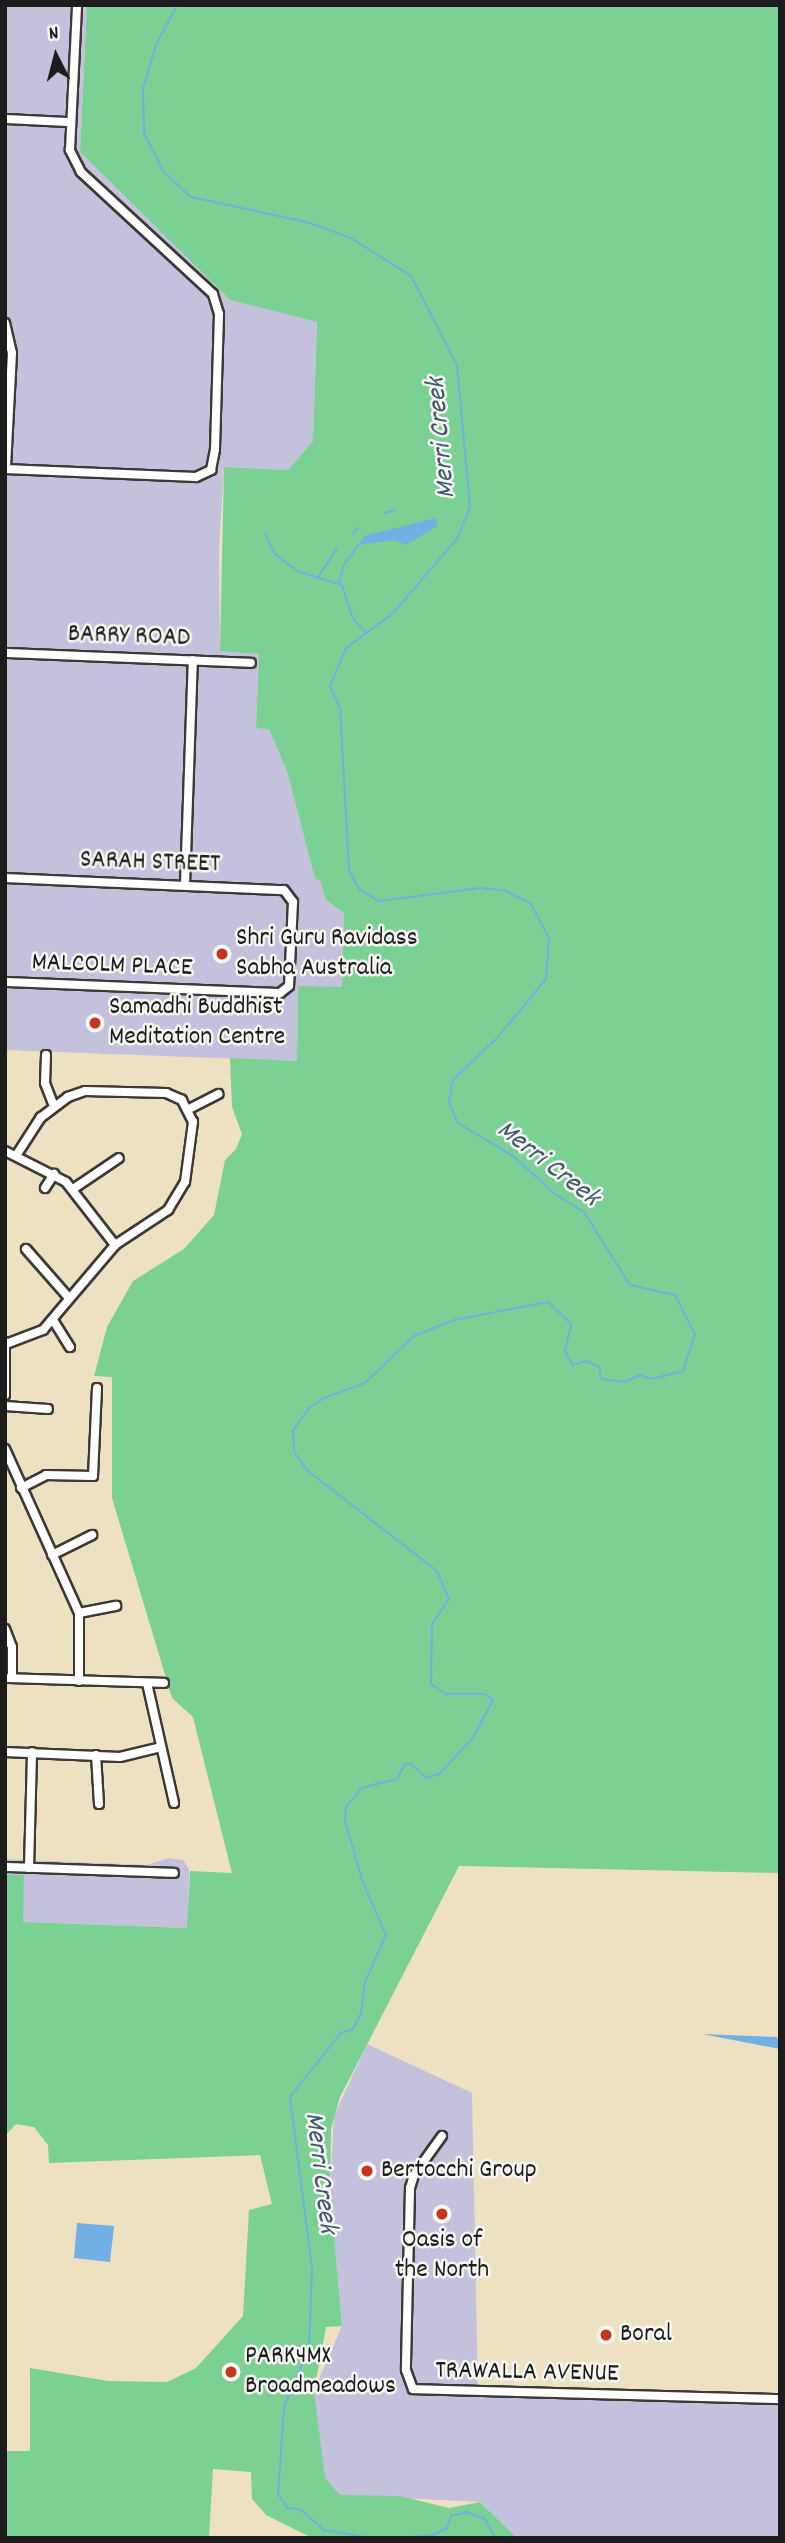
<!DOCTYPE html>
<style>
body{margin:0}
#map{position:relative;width:785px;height:2543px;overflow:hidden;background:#ede1c2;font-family:Dekko,sans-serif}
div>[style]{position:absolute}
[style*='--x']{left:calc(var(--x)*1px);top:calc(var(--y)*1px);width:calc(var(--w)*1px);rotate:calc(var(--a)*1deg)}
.industrial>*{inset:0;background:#c3c1db}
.green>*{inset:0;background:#7bd094}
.water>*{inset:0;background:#72afe4}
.stream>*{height:2px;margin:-1px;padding:0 1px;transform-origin:1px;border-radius:1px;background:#72afe4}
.roads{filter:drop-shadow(2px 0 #3b3a35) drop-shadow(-2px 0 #3b3a35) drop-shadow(0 2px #3b3a35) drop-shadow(0 -2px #3b3a35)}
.minor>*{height:8px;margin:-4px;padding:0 4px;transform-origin:4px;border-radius:4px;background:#fff}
.dots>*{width:19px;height:19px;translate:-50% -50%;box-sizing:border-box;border:4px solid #f6f6f2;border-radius:50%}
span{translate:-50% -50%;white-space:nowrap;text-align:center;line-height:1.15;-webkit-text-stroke:5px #f6f6f2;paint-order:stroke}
.street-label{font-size:26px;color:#1c1c1c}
.poi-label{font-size:26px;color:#1c1c1c}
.left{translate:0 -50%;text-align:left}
.water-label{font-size:28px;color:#3e576c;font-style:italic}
.frame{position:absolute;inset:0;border:7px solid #1c1c1c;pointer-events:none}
.north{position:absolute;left:21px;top:21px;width:70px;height:70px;-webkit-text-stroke:5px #f6f6f2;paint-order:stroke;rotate:354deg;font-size:19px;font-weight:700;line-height:28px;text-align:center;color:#1c1c1c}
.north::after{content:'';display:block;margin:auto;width:24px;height:32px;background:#1c1c1c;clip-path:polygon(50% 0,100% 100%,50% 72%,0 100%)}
</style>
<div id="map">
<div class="industrial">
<div style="clip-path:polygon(5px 5px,87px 5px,80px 152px,230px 300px,317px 322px,313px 441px,288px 470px,224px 467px,219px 550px,220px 650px,259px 653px,256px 727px,269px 728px,287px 771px,315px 879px,320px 879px,326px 900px,344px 913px,342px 988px,298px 987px,297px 1061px,5px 1050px)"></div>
<div style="clip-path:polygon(169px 1858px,183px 1860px,189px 1869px,188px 1928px,22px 1922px,24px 1876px,5px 1875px,5px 1859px,147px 1865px)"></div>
<div style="clip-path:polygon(367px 2044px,472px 2093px,478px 2392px,780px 2398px,780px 2538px,517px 2538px,480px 2502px,340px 2495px,324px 2478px,314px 2391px,342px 2326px,330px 2189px,334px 2116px)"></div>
</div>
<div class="green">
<div style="clip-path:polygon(87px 5px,780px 5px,780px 1873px,459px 1866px,340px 2097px,331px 2129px,330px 2189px,342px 2326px,326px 2327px,314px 2391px,325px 2478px,340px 2495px,400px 2496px,449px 2508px,480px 2502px,517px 2538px,312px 2538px,266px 2515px,252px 2499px,251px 2472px,213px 2469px,209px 2538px,5px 2538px,5px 2451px,30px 2451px,30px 2368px,108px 2381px,167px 2382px,196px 2368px,243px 2316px,249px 2210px,272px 2204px,260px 2155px,49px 2163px,48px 2145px,34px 2127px,16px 2124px,5px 2136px,5px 1875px,24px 1875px,23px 1922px,187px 1928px,190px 1871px,232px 1873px,193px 1717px,172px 1698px,112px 1498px,112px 1377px,94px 1376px,107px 1327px,133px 1281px,184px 1249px,214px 1215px,225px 1160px,236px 1149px,242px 1134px,232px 1107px,230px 1058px,297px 1061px,298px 986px,342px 987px,344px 913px,326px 900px,320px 880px,315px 879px,287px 771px,269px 729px,256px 728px,259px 654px,220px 651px,224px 467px,288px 470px,313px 441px,317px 322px,230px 300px,80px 152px)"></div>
</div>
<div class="water">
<div style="clip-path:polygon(436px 518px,437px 526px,406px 545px,395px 540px,358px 545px,364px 536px)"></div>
<div style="clip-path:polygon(702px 2034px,777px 2037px,780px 2049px)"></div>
<div style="clip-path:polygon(77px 2223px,114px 2226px,110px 2262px,74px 2258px)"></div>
</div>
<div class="stream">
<div style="--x:177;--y:5;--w:45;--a:117.7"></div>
<div style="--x:156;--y:45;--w:46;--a:106.5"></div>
<div style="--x:143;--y:89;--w:44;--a:88.7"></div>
<div style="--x:144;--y:133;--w:42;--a:63.4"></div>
<div style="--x:163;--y:171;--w:38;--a:43"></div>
<div style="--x:191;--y:197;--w:119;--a:12.2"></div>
<div style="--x:307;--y:222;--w:47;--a:20"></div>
<div style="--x:351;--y:238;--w:71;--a:32.3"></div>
<div style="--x:411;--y:276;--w:100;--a:62.7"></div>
<div style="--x:457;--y:365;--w:143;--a:84.8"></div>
<div style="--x:470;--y:507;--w:35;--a:112"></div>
<div style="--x:457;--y:539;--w:99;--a:130.9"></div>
<div style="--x:392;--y:614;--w:57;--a:143.5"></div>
<div style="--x:346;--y:648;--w:41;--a:112.8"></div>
<div style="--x:330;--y:686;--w:24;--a:66"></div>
<div style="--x:340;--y:708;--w:162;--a:86.8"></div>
<div style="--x:349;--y:870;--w:21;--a:62"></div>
<div style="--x:359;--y:889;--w:23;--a:31"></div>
<div style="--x:379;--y:901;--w:102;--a:-7.3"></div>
<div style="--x:480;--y:888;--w:24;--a:5"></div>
<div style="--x:504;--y:890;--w:30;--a:27"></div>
<div style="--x:531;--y:904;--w:38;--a:62"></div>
<div style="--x:549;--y:938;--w:41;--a:94.2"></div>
<div style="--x:546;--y:979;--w:75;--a:129.6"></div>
<div style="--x:498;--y:1037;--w:62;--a:136.3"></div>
<div style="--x:453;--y:1080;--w:23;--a:100"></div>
<div style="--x:449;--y:1103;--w:22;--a:66"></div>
<div style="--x:458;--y:1123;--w:64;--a:31"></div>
<div style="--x:513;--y:1156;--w:57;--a:42.1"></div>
<div style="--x:555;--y:1194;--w:34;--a:32"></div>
<div style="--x:584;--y:1212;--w:86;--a:57.8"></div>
<div style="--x:630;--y:1285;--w:46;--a:12.5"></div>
<div style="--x:675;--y:1295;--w:44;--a:62.9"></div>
<div style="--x:695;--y:1334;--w:39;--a:108"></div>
<div style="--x:683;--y:1371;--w:32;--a:166"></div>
<div style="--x:652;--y:1379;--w:13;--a:-162"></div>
<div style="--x:640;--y:1375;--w:17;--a:155"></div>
<div style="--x:625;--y:1382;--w:24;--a:-173"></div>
<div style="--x:601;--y:1379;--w:12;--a:-99"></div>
<div style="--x:599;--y:1367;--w:13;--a:-153"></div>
<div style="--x:587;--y:1361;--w:15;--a:164"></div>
<div style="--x:573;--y:1365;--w:16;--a:-120"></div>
<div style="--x:565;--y:1351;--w:28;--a:-77"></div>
<div style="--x:571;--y:1324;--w:32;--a:-136"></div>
<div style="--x:548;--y:1302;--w:96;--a:169.2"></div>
<div style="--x:454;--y:1320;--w:43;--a:158.2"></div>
<div style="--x:414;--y:1336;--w:68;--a:136.2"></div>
<div style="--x:365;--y:1383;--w:44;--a:159.9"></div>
<div style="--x:324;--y:1398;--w:18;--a:146"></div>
<div style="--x:309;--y:1408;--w:28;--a:125"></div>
<div style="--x:293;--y:1431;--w:21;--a:87"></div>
<div style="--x:294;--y:1452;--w:24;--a:54"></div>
<div style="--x:308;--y:1471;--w:163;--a:37.8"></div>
<div style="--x:437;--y:1571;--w:30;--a:67"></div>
<div style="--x:449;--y:1599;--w:30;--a:124"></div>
<div style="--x:432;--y:1624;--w:60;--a:91"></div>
<div style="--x:431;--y:1684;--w:18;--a:34"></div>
<div style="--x:446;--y:1694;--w:38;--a:0"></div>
<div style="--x:484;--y:1694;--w:11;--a:34"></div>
<div style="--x:493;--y:1700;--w:43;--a:117.8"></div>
<div style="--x:473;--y:1738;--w:50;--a:133.4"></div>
<div style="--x:439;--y:1774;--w:13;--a:162"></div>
<div style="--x:427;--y:1778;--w:21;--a:-139"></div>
<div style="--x:411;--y:1764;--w:6;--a:180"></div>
<div style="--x:405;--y:1764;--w:17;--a:118"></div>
<div style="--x:397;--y:1779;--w:36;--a:166"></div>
<div style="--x:362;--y:1788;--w:25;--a:130"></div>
<div style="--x:346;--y:1807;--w:13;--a:94"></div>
<div style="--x:345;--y:1820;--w:66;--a:74.1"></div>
<div style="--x:363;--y:1883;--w:57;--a:66.1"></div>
<div style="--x:386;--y:1935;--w:51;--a:114.1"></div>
<div style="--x:365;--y:1982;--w:31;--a:97"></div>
<div style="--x:361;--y:2013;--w:18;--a:117"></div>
<div style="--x:353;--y:2029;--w:13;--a:162"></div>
<div style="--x:341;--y:2033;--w:82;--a:128.6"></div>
<div style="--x:290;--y:2097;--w:172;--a:82.7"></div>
<div style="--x:312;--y:2268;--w:80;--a:92.1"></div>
<div style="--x:309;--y:2348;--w:64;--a:113"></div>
<div style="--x:284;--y:2407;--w:87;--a:93.9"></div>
<div style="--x:278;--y:2494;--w:17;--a:57"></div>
<div style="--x:287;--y:2508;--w:13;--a:4"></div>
<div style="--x:300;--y:2509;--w:32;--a:41"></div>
<div style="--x:324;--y:2530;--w:49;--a:9.5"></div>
<div style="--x:385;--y:513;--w:10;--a:-17"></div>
<div style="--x:265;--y:533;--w:23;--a:65"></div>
<div style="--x:275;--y:554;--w:28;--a:38"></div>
<div style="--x:297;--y:571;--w:47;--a:17.3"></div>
<div style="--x:342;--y:585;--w:35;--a:72"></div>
<div style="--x:353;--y:618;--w:20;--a:49"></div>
<div style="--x:353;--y:533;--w:7;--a:-45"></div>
<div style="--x:318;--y:577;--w:34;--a:-56"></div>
<div style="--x:339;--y:584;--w:18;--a:-77"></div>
<div style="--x:343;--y:566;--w:26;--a:-54"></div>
<div style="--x:394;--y:2538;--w:39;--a:-4"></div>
<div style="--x:433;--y:2535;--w:16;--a:-27"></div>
<div style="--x:447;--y:2528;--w:13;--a:-72"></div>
<div style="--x:451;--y:2516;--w:16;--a:-14"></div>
<div style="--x:467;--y:2512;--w:19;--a:21"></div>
<div style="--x:485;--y:2519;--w:21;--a:62"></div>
</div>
<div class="roads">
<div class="minor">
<div style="--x:5;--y:119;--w:63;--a:2.7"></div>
<div style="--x:5;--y:323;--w:31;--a:77"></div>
<div style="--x:12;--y:353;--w:116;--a:93"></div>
<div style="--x:5;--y:469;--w:191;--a:2.4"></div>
<div style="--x:196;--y:477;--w:17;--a:-25"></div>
<div style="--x:211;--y:470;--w:21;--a:-79"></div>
<div style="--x:215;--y:449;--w:135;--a:-88.3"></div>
<div style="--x:219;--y:314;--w:21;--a:-107"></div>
<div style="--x:213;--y:294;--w:180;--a:-137.3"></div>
<div style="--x:81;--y:172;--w:25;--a:-117"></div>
<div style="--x:70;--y:150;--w:145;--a:-87.2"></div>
<div style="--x:5;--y:653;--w:246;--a:2.3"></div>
<div style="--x:5;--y:878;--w:279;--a:2.5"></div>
<div style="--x:284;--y:890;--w:15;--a:53"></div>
<div style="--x:293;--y:902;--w:84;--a:92.7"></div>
<div style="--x:289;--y:986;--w:11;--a:142"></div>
<div style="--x:280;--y:993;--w:275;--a:-177.7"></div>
<div style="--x:185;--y:885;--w:225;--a:-88"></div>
<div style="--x:46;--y:1055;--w:28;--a:92"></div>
<div style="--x:45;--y:1083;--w:25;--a:69"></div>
<div style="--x:189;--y:1109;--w:33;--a:-27"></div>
<div style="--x:5;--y:1151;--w:68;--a:26.9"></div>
<div style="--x:66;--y:1182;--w:80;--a:52.1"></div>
<div style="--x:45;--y:1188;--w:17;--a:-57"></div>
<div style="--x:73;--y:1189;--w:55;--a:-34"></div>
<div style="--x:26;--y:1249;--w:65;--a:48.7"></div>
<div style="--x:53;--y:1320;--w:32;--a:58"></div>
<div style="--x:5;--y:1342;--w:53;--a:90"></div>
<div style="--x:6;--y:1344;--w:40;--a:-21"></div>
<div style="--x:43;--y:1330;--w:111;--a:-49.7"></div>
<div style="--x:115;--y:1245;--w:64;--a:-33.4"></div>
<div style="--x:168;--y:1210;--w:33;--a:-59"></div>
<div style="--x:185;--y:1182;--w:61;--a:-82.4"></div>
<div style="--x:193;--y:1122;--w:25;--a:-117"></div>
<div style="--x:182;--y:1100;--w:17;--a:-156"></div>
<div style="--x:166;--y:1093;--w:81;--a:-178.6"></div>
<div style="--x:85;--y:1091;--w:18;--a:161"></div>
<div style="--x:68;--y:1097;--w:34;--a:143"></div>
<div style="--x:41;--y:1117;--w:46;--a:122.7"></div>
<div style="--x:5;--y:1406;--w:43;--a:4"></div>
<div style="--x:5;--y:1449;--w:180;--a:65.7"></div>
<div style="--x:79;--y:1613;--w:68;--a:90"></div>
<div style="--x:21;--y:1488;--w:28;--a:-27"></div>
<div style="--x:46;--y:1475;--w:47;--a:1.2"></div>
<div style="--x:93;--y:1476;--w:88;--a:-87.4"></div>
<div style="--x:52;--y:1555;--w:45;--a:-26.6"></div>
<div style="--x:79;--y:1613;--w:38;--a:-11"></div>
<div style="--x:5;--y:1629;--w:19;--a:69"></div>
<div style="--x:12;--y:1647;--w:31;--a:90"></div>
<div style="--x:5;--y:1678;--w:159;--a:1.8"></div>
<div style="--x:147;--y:1683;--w:123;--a:77.3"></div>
<div style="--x:5;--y:1752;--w:115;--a:2.5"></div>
<div style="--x:120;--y:1757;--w:42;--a:-13.7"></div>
<div style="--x:96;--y:1755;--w:49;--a:86.5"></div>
<div style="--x:5;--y:1867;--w:169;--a:2"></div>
<div style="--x:29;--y:1868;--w:116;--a:-88.5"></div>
<div style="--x:442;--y:2136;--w:48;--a:125.7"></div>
<div style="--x:414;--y:2175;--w:14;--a:107"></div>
<div style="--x:410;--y:2188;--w:182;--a:91.3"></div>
<div style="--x:406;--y:2370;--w:20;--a:70"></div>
<div style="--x:413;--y:2389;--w:367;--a:1.6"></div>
</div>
</div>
<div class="dots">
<div style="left:222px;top:954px;background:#c8321e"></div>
<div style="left:95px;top:1023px;background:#c8321e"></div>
<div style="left:367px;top:2171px;background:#c8321e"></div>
<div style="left:442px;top:2214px;background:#c8321e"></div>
<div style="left:606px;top:2335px;background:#c8321e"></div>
<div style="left:231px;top:2372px;background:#c8321e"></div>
</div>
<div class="street-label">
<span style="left:129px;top:637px;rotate:2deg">BARRY ROAD</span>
<span style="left:150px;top:863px;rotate:2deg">SARAH STREET</span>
<span style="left:112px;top:966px;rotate:2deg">MALCOLM PLACE</span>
<span style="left:527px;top:2373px;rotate:1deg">TRAWALLA AVENUE</span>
</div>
<div class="poi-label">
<span class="left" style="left:236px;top:954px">Shri Guru Ravidass<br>Sabha Australia</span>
<span class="left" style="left:109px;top:1023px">Samadhi Buddhist<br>Meditation Centre</span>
<span class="left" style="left:381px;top:2171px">Bertocchi Group</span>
<span style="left:442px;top:2256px">Oasis of<br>the North</span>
<span class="left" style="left:620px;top:2335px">Boral</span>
<span class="left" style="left:245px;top:2372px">PARK4MX<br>Broadmeadows</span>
</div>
<div class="water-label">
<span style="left:443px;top:438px;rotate:-95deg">Merri Creek</span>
<span style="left:547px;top:1165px;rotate:38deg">Merri Creek</span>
<span style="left:319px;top:2173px;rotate:83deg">Merri Creek</span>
</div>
<div class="frame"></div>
<div class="north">N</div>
</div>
